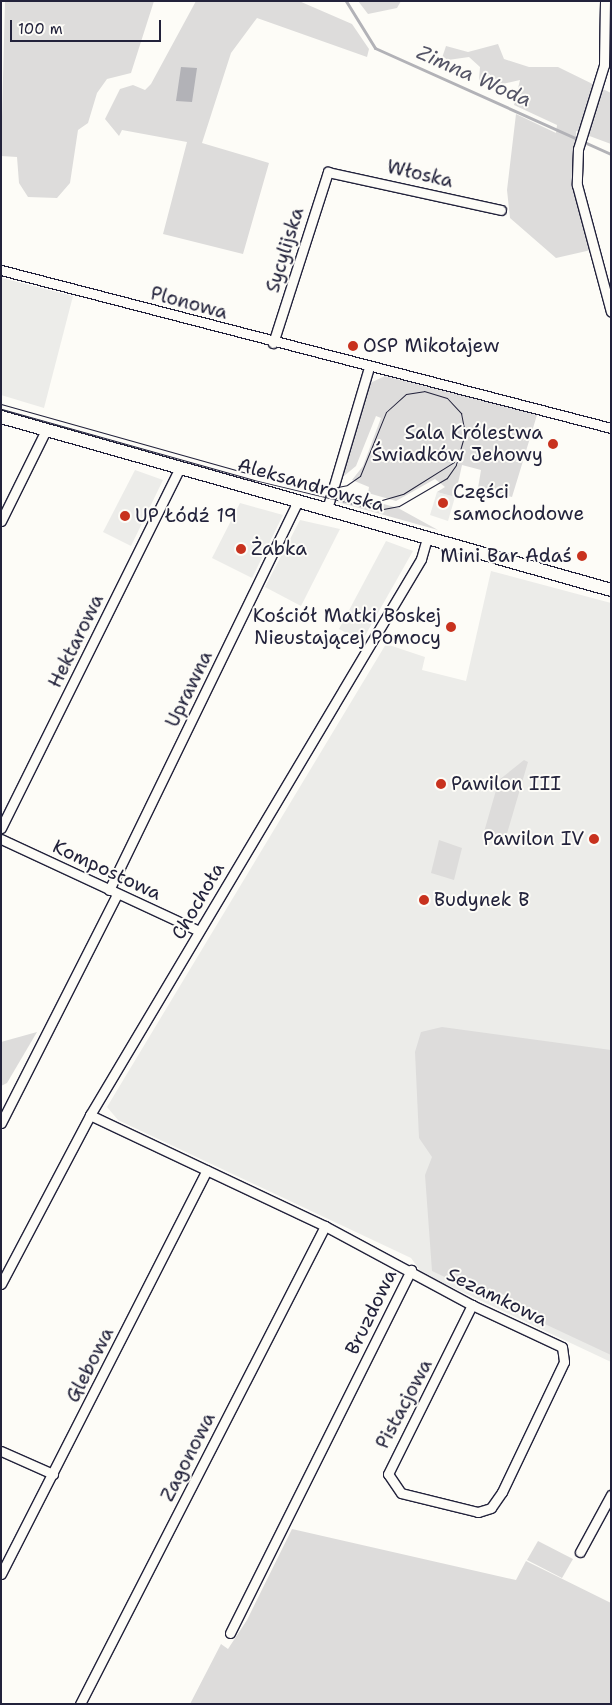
<!DOCTYPE html>
<meta charset="utf-8">
<style>
body{margin:0}
#map{position:relative;width:612px;height:1705px;overflow:hidden;background:#fdfcf7;font-family:"Shantell Sans",sans-serif}
div>[style]{position:absolute}
[style*='--x']{left:calc(var(--x)*1px);top:calc(var(--y)*1px);width:calc(var(--w)*1px);rotate:calc(var(--a)*1deg)}
.built>*{inset:0;background:#ecece9}
.green>*{inset:0;background:#dddcdb}
.water>*{inset:0;background:#b2b2b7}
.stream>*{height:3px;margin:-1.5px;padding:0 1.5px;transform-origin:1.5px;border-radius:1.5px;background:#b2b2b7}
.roads{filter:drop-shadow(1px 0 #22223b) drop-shadow(-1px 0 #22223b) drop-shadow(0 1px #22223b) drop-shadow(0 -1px #22223b)}
.street>*{height:9px;margin:-4.5px;padding:0 4.5px;transform-origin:4.5px;border-radius:4.5px;background:#fdfcf7}
.secondary>*{height:12px;margin:-6px;padding:0 6px;transform-origin:6px;border-radius:6px;background:#fdfcf7}
.tram>*{height:1px;margin:-0.5px;padding:0 0.5px;transform-origin:0.5px;border-radius:0.5px;background:#22223b}
.dots>*{width:14px;height:14px;translate:-50% -50%;box-sizing:border-box;border:2px solid #fdfcf7;border-radius:50%}
span{translate:-50% -50%;white-space:nowrap;text-align:center;line-height:1.15;-webkit-text-stroke:4px #fdfcf7;paint-order:stroke}
.street-label{font-size:19px;color:#22223b}
.poi-label{font-size:19px;color:#22223b}
.left{translate:0 -50%;text-align:left}
.right{translate:-100% -50%;text-align:right}
.water-label{font-size:20px;color:#545466;font-style:italic}
.frame{position:absolute;inset:0;border:2px solid #22223b;pointer-events:none}
.scale{position:absolute;left:10px;top:20px;width:151px;height:22px;box-sizing:border-box;border:2px solid #22223b;border-top:0;padding-left:6px;font-size:15px;line-height:18px;white-space:nowrap;color:#22223b;-webkit-text-stroke:4px #fdfcf7;paint-order:stroke}
</style>
<div id="map">
<div class="built">
<div style="clip-path:polygon(2px 278px,73px 296px,44px 408px,1px 395px)"></div>
<div style="clip-path:polygon(135px 470px,163px 480px,131px 546px,103px 532px)"></div>
<div style="clip-path:polygon(437px 492px,455px 497px,448px 521px,430px 515px)"></div>
<div style="clip-path:polygon(240px 503px,283px 515px,252px 578px,212px 558px)"></div>
<div style="clip-path:polygon(300px 520px,340px 529px,301px 606px,265px 587px)"></div>
<div style="clip-path:polygon(386px 541px,413px 551px,362px 641px,339px 629px)"></div>
<div style="clip-path:polygon(491px 571px,611px 603px,611px 1362px,422px 1273px,411px 1258px,118px 1120px,107px 1107px,386px 644px,425px 657px,422px 670px,466px 681px)"></div>
</div>
<div class="green">
<div style="clip-path:polygon(5px 1px,154px 1px,131px 73px,107px 79px,97px 93px,88px 123px,78px 130px,70px 183px,57px 198px,28px 197px,19px 183px,17px 157px,1px 156px)"></div>
<div style="clip-path:polygon(196px 1px,299px 1px,352px 24px,369px 49px,367px 57px,257px 18px,231px 53px,202px 143px,269px 163px,243px 254px,163px 234px,187px 142px,122px 130px,119px 136px,105px 119px,120px 89px,133px 85px,145px 90px,151px 84px)"></div>
<div style="clip-path:polygon(358px 1px,401px 1px,397px 8px,368px 14px)"></div>
<div style="clip-path:polygon(498px 44px,504px 59px,529px 67px,558px 67px,611px 93px,611px 144px,576px 131px,576px 198px,591px 250px,556px 258px,510px 218px,507px 190px,516px 114px,556px 133px,557px 125px,514px 105px,520px 80px,494px 86px,479px 80px,480px 67px,469px 57px,441px 61px,446px 46px,468px 52px)"></div>
<div style="clip-path:polygon(385px 376px,537px 415px,512px 497px,478px 488px,481px 470px,462px 465px,455px 497px,437px 492px,445px 487px,435px 479px,396px 501px,368px 493px,369px 487px,352px 480px,363px 466px,381px 418px,376px 416px,356px 466px,339px 480px,368px 384px)"></div>
<div style="clip-path:polygon(337px 491px,398px 508px,438px 530px,334px 501px,350px 504px,334px 499px)"></div>
<div style="clip-path:polygon(524px 760px,528px 762px,506px 837px,484px 832px,499px 780px)"></div>
<div style="clip-path:polygon(439px 840px,462px 848px,454px 880px,431px 873px)"></div>
<div style="clip-path:polygon(442px 1027px,611px 1050px,611px 1355px,432px 1271px,425px 1175px,432px 1157px,419px 1138px,415px 1052px,421px 1032px)"></div>
<div style="clip-path:polygon(37px 1032px,7px 1083px,1px 1086px,1px 1042px)"></div>
<div style="clip-path:polygon(292px 1529px,516px 1580px,526px 1561px,611px 1603px,611px 1704px,190px 1704px,221px 1644px,228px 1649px,247px 1620px)"></div>
<div style="clip-path:polygon(538px 1541px,573px 1559px,562px 1578px,527px 1560px)"></div>
</div>
<div class="water">
<div style="clip-path:polygon(181px 67px,197px 68px,192px 102px,176px 101px)"></div>
</div>
<div class="stream">
<div style="--x:346;--y:1;--w:55;--a:58.3"></div>
<div style="--x:375;--y:48;--w:259;--a:24.2"></div>
</div>
<div class="roads">
<div class="street">
<div style="--x:605;--y:1;--w:64;--a:90.9"></div>
<div style="--x:604;--y:65;--w:88;--a:107.2"></div>
<div style="--x:578;--y:149;--w:36;--a:92"></div>
<div style="--x:577;--y:185;--w:131;--a:75"></div>
<div style="--x:1;--y:270;--w:630;--a:14.52"></div>
<div style="--x:273;--y:343;--w:180;--a:-72.2"></div>
<div style="--x:328;--y:172;--w:177;--a:12.4"></div>
<div style="--x:327;--y:509;--w:148;--a:-73.5"></div>
<div style="--x:1;--y:521;--w:102;--a:-63.7"></div>
<div style="--x:1;--y:828;--w:403;--a:-63.6"></div>
<div style="--x:1;--y:839;--w:218;--a:24.9"></div>
<div style="--x:109;--y:890;--w:432;--a:-64.1"></div>
<div style="--x:90;--y:1115;--w:260;--a:25.3"></div>
<div style="--x:325;--y:1226;--w:167;--a:28.3"></div>
<div style="--x:472;--y:1305;--w:99;--a:25"></div>
<div style="--x:562;--y:1347;--w:15;--a:82"></div>
<div style="--x:564;--y:1362;--w:144;--a:115.5"></div>
<div style="--x:502;--y:1492;--w:19;--a:125"></div>
<div style="--x:491;--y:1508;--w:14;--a:163"></div>
<div style="--x:478;--y:1512;--w:79;--a:-166.1"></div>
<div style="--x:401;--y:1493;--w:23;--a:-124"></div>
<div style="--x:388;--y:1474;--w:189;--a:-63.6"></div>
<div style="--x:1;--y:1123;--w:257;--a:-63.1"></div>
<div style="--x:1;--y:1284;--w:191;--a:-62.2"></div>
<div style="--x:90;--y:1115;--w:647;--a:-59.23"></div>
<div style="--x:421;--y:559;--w:22;--a:-74"></div>
<div style="--x:1;--y:1451;--w:57;--a:23.9"></div>
<div style="--x:580;--y:1552;--w:65;--a:-61.5"></div>
<div style="--x:1;--y:1574;--w:453;--a:-63"></div>
<div style="--x:230;--y:1633;--w:406;--a:-63.5"></div>
<div style="--x:80;--y:1704;--w:537;--a:-62.86"></div>
</div>
<div class="secondary">
<div style="--x:1;--y:417;--w:634;--a:15.83"></div>
</div>
</div>
<div class="tram">
<div style="--x:1;--y:404;--w:255;--a:15.7"></div>
<div style="--x:246;--y:473;--w:83;--a:11.2"></div>
<div style="--x:327;--y:489;--w:20;--a:-11"></div>
<div style="--x:347;--y:485;--w:16;--a:-35"></div>
<div style="--x:360;--y:476;--w:69;--a:-67.9"></div>
<div style="--x:386;--y:412;--w:27;--a:-42"></div>
<div style="--x:406;--y:394;--w:18;--a:-9"></div>
<div style="--x:424;--y:391;--w:24;--a:17"></div>
<div style="--x:447;--y:398;--w:21;--a:47"></div>
<div style="--x:461;--y:413;--w:20;--a:79"></div>
<div style="--x:465;--y:433;--w:33;--a:106"></div>
<div style="--x:456;--y:465;--w:16;--a:125"></div>
<div style="--x:447;--y:478;--w:56;--a:149.7"></div>
<div style="--x:399;--y:506;--w:20;--a:169"></div>
<div style="--x:379;--y:510;--w:129;--a:-166.5"></div>
<div style="--x:254;--y:480;--w:263;--a:-164.3"></div>
<div style="--x:368;--y:504;--w:36;--a:-16"></div>
<div style="--x:403;--y:494;--w:60;--a:-32.1"></div>
</div>
<div class="dots">
<div style="left:353px;top:346px;background:#c8321e"></div>
<div style="left:553px;top:444px;background:#c8321e"></div>
<div style="left:443px;top:503px;background:#c8321e"></div>
<div style="left:125px;top:516px;background:#c8321e"></div>
<div style="left:241px;top:549px;background:#c8321e"></div>
<div style="left:582px;top:556px;background:#c8321e"></div>
<div style="left:451px;top:627px;background:#c8321e"></div>
<div style="left:441px;top:784px;background:#c8321e"></div>
<div style="left:594px;top:839px;background:#c8321e"></div>
<div style="left:424px;top:900px;background:#c8321e"></div>
</div>
<div class="street-label">
<span style="left:420px;top:174px;rotate:13deg">Włoska</span>
<span style="left:285px;top:250px;rotate:-73deg">Sycylijska</span>
<span style="left:189px;top:303px;rotate:15deg">Plonowa</span>
<span style="left:311px;top:485px;rotate:16deg">Aleksandrowska</span>
<span style="left:76px;top:641px;rotate:-64deg">Hektarowa</span>
<span style="left:189px;top:689px;rotate:-64deg">Uprawna</span>
<span style="left:107px;top:870px;rotate:25deg">Kompostowa</span>
<span style="left:198px;top:901px;rotate:-60deg">Chochoła</span>
<span style="left:497px;top:1297px;rotate:26deg">Sezamkowa</span>
<span style="left:371px;top:1312px;rotate:-64deg">Bruzdowa</span>
<span style="left:90px;top:1365px;rotate:-63deg">Glebowa</span>
<span style="left:404px;top:1404px;rotate:-62deg">Pistacjowa</span>
<span style="left:188px;top:1457px;rotate:-63deg">Zagonowa</span>
</div>
<div class="poi-label">
<span class="left" style="left:363px;top:346px">OSP Mikołajew</span>
<span class="right" style="left:543px;top:444px">Sala Królestwa<br>Świadków Jehowy</span>
<span class="left" style="left:453px;top:503px">Części<br>samochodowe</span>
<span class="left" style="left:135px;top:516px">UP Łódź 19</span>
<span class="left" style="left:251px;top:549px">Żabka</span>
<span class="right" style="left:572px;top:556px">Mini Bar Adaś</span>
<span class="right" style="left:441px;top:627px">Kościół Matki Boskej<br>Nieustającej Pomocy</span>
<span class="left" style="left:451px;top:784px">Pawilon III</span>
<span class="right" style="left:584px;top:839px">Pawilon IV</span>
<span class="left" style="left:434px;top:900px">Budynek B</span>
</div>
<div class="water-label">
<span style="left:474px;top:76px;rotate:24deg">Zimna Woda</span>
</div>
<div class="frame"></div>
<div class="scale">100 m</div>
</div>
